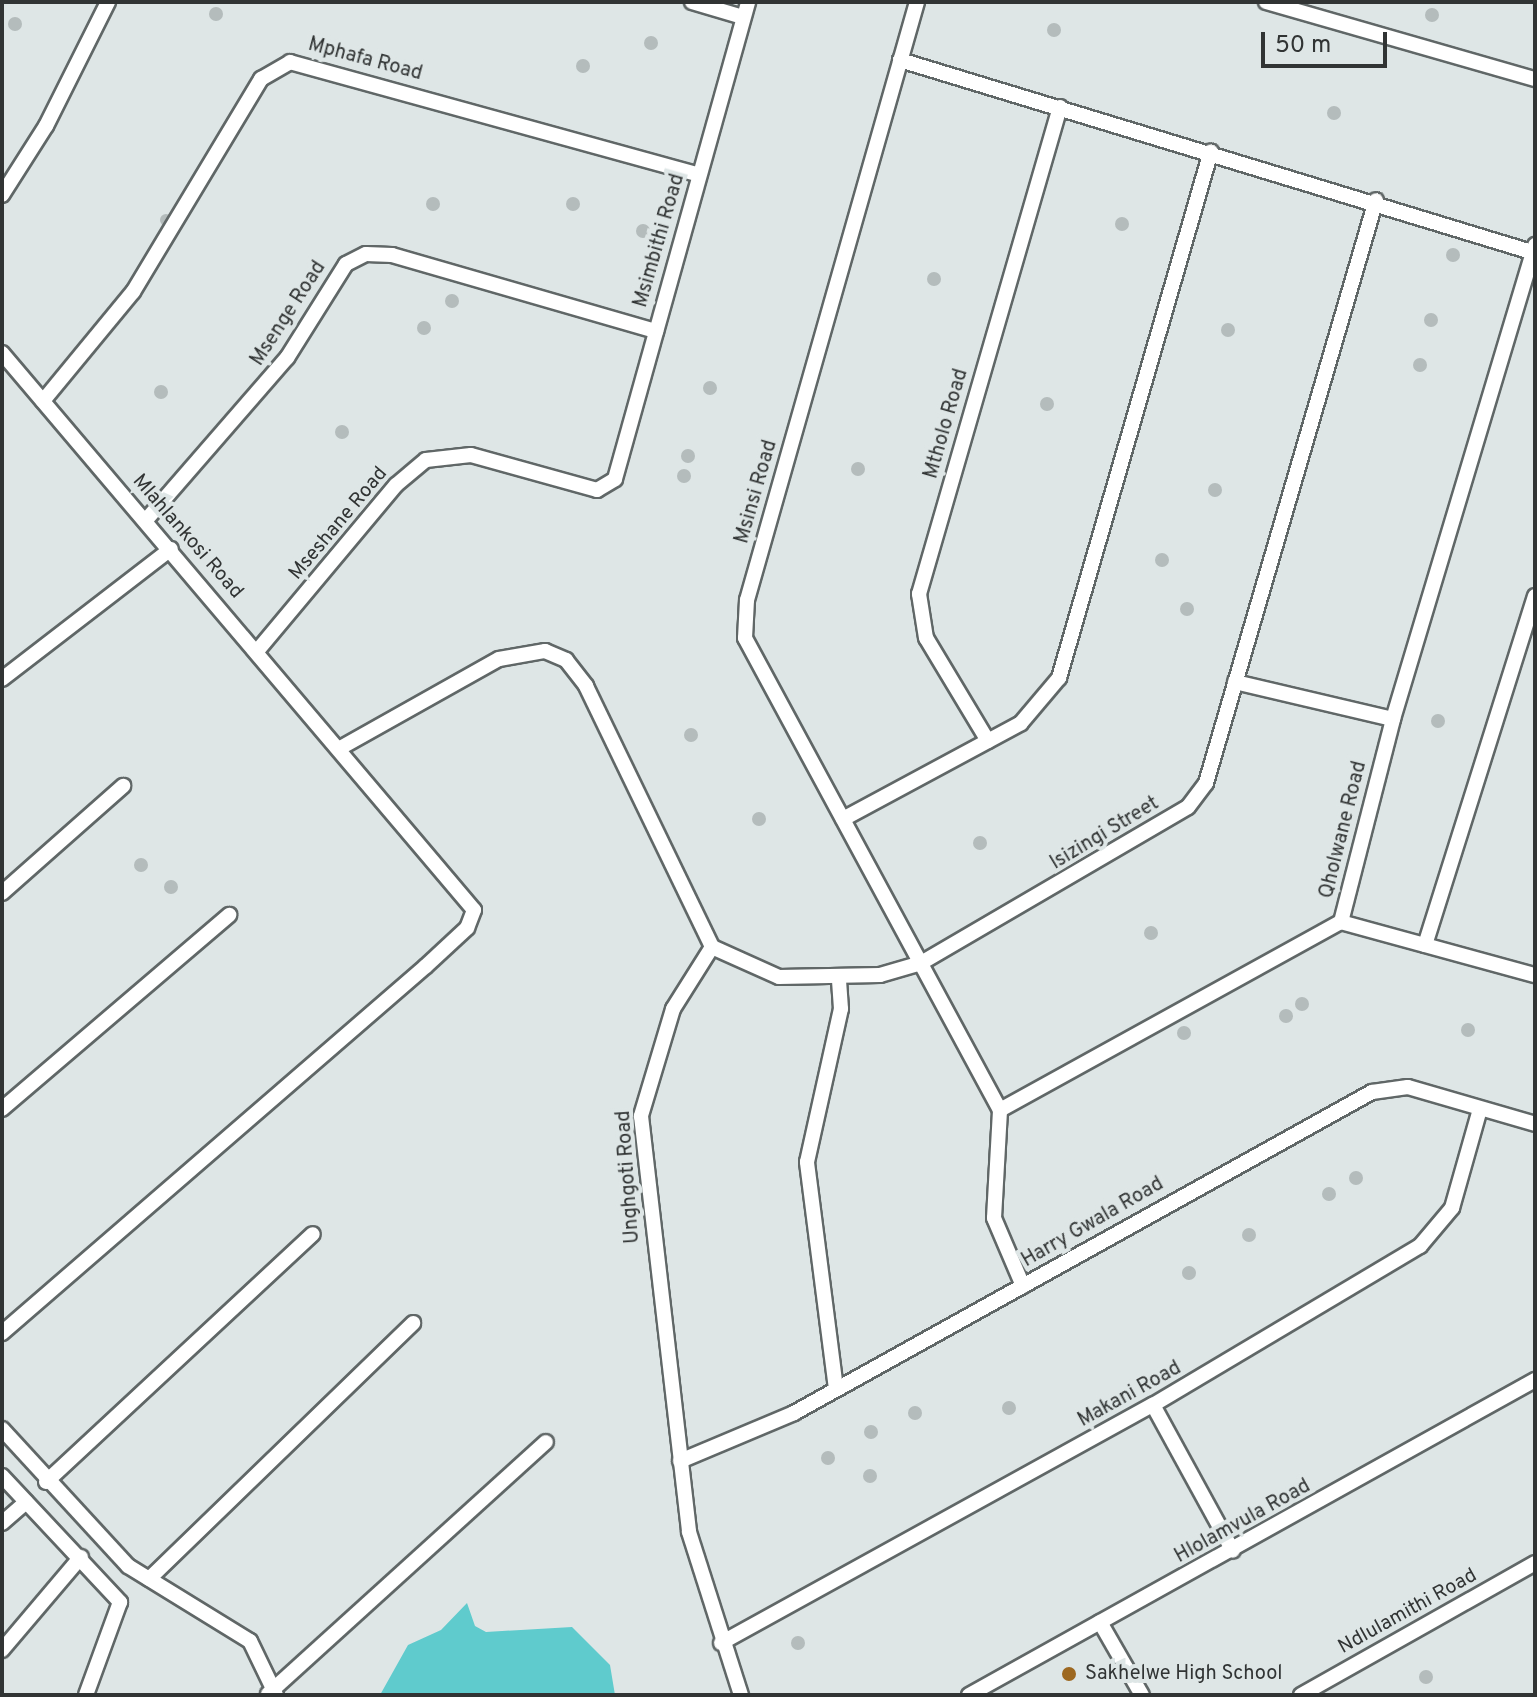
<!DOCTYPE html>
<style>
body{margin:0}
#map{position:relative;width:1537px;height:1697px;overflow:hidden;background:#dee6e6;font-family:Overpass,sans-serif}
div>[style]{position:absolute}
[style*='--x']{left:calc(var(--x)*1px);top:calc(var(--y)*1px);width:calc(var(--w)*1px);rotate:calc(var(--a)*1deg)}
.water>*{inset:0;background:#5fcbcd}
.building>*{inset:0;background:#b4bcbc}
.round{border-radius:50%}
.roads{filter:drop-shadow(2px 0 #606767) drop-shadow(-2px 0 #606767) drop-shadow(0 2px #606767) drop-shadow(0 -2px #606767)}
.street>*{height:14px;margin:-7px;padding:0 7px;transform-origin:7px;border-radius:7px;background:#fff}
.dots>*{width:22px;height:22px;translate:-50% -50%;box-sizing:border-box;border:4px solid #dee6e6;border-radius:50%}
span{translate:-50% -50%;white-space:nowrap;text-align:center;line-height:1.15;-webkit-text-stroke:8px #dee6e6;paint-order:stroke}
.street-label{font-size:20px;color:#313434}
.poi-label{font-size:20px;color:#313434}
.left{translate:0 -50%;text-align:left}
.frame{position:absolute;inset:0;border:4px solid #313434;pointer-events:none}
.scale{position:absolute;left:1261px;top:32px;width:126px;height:36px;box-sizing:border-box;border:4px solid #313434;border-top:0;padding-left:10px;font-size:24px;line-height:28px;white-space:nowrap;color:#313434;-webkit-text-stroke:6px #dee6e6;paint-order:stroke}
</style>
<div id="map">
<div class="water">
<div style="clip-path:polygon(467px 1603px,475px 1626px,486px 1632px,572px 1627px,610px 1665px,615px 1695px,380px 1695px,408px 1645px,441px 1630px)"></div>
</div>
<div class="building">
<div class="round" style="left:209px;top:7px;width:14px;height:14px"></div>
<div class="round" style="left:1425px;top:8px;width:14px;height:14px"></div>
<div class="round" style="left:8px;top:17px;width:14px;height:14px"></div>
<div class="round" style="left:1047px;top:23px;width:14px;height:14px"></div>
<div class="round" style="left:644px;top:36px;width:14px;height:14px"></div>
<div class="round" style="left:576px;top:59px;width:14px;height:14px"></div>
<div class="round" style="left:1327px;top:106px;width:14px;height:14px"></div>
<div class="round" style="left:426px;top:197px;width:14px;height:14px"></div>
<div class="round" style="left:566px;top:197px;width:14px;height:14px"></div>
<div class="round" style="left:160px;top:214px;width:12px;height:12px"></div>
<div class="round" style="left:1115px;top:217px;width:14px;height:14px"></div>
<div class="round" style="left:636px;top:224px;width:14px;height:14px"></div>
<div class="round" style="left:1446px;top:248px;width:14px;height:14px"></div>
<div class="round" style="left:927px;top:272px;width:14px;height:14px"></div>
<div class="round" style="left:445px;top:294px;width:14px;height:14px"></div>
<div class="round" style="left:1424px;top:313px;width:14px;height:14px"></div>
<div class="round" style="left:417px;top:321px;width:14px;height:14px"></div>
<div class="round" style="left:1221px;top:323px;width:14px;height:14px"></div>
<div class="round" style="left:1413px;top:358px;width:14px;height:14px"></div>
<div class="round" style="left:703px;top:381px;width:14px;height:14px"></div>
<div class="round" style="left:154px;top:385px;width:14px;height:14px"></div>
<div class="round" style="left:1040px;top:397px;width:14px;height:14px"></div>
<div class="round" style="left:335px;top:425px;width:14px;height:14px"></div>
<div class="round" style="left:681px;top:449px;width:14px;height:14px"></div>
<div class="round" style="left:851px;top:462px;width:14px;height:14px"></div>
<div class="round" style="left:677px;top:469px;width:14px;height:14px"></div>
<div class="round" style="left:1208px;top:483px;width:14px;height:14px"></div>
<div class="round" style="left:1155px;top:553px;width:14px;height:14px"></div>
<div class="round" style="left:1180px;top:602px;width:14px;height:14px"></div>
<div class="round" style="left:1431px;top:714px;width:14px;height:14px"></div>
<div class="round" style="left:684px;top:728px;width:14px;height:14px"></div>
<div class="round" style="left:752px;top:812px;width:14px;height:14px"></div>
<div class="round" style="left:973px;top:836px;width:14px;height:14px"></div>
<div class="round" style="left:134px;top:858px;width:14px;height:14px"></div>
<div class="round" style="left:164px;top:880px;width:14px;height:14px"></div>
<div class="round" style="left:1144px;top:926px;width:14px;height:14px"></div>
<div class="round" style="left:1295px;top:997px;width:14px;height:14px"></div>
<div class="round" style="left:1279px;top:1009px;width:14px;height:14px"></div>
<div class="round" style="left:1461px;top:1023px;width:14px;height:14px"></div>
<div class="round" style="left:1177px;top:1026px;width:14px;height:14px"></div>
<div class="round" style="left:1349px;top:1171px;width:14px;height:14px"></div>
<div class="round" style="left:1322px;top:1187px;width:14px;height:14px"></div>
<div class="round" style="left:1242px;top:1228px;width:14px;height:14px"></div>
<div class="round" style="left:1182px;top:1266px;width:14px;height:14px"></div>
<div class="round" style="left:1002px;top:1401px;width:14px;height:14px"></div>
<div class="round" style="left:908px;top:1406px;width:14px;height:14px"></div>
<div class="round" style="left:864px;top:1425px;width:14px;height:14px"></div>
<div class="round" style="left:821px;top:1451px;width:14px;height:14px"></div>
<div class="round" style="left:863px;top:1469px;width:14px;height:14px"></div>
<div class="round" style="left:791px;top:1636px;width:14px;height:14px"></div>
<div class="round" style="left:1419px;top:1670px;width:14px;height:14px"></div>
</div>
<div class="roads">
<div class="street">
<div style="--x:692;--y:2;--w:53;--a:16.4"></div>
<div style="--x:917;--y:2;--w:622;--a:105.87"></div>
<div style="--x:747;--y:600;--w:38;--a:93"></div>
<div style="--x:745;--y:638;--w:536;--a:61.62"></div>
<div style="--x:1266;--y:2;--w:280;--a:16"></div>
<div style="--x:900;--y:60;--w:664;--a:16.91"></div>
<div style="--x:2;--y:195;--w:82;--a:-57.5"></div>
<div style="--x:46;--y:126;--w:139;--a:-63.4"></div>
<div style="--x:2;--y:353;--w:730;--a:49.72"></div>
<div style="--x:474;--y:910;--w:19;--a:111"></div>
<div style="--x:467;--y:928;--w:56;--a:137.2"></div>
<div style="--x:426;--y:966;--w:561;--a:139.12"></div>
<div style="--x:43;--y:401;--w:141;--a:-50.5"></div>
<div style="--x:133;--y:292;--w:249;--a:-59"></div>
<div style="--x:261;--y:79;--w:34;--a:-30"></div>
<div style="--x:290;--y:62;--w:424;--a:15.4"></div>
<div style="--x:146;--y:520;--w:215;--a:-49"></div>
<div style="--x:287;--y:358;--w:111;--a:-57.9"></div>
<div style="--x:346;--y:264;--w:22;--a:-27"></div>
<div style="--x:366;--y:254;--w:26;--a:2"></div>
<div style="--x:392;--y:255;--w:275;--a:16.1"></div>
<div style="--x:258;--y:650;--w:215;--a:-50.1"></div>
<div style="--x:396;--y:485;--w:39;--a:-40"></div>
<div style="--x:426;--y:460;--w:45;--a:-6.3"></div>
<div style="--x:471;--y:455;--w:131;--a:15.5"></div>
<div style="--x:597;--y:490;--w:21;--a:-31"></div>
<div style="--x:615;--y:479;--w:495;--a:-74.4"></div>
<div style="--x:2;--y:679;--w:213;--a:-37.6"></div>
<div style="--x:1235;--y:682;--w:162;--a:13.2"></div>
<div style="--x:988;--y:741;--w:120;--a:-121"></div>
<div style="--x:926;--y:638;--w:45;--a:-99"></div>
<div style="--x:919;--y:594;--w:507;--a:-73.85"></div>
<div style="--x:342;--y:747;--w:180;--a:-29.3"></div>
<div style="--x:499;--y:659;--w:47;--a:-9.9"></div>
<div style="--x:545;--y:651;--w:23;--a:23"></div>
<div style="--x:566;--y:660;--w:33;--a:52"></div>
<div style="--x:586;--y:686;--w:290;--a:64.2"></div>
<div style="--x:843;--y:819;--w:202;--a:-28.3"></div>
<div style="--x:1021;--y:723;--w:59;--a:-49.8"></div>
<div style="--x:1059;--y:678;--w:548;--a:-73.91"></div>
<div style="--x:2;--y:893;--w:162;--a:-41.5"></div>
<div style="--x:1341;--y:922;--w:210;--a:-75.6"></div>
<div style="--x:1393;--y:719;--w:495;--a:-73.3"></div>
<div style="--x:1425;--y:945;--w:366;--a:-72.5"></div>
<div style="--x:712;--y:947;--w:73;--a:24.1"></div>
<div style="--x:779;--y:977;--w:101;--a:-1.1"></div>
<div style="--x:880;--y:975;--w:43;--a:-16.3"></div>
<div style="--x:921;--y:963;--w:309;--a:-30.3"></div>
<div style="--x:1188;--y:807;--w:30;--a:-53"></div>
<div style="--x:1206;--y:783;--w:607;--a:-73.74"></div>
<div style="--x:712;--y:947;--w:73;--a:122.2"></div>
<div style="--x:673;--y:1009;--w:112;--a:106.7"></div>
<div style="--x:641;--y:1116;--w:419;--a:83.4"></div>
<div style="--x:689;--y:1532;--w:171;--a:72.3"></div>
<div style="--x:2;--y:1109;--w:299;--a:-40.5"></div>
<div style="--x:1023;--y:1286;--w:74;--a:-113.1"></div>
<div style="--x:994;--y:1218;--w:108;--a:-86.8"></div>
<div style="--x:1000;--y:1110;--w:389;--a:-28.9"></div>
<div style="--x:1341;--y:922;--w:201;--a:15.3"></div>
<div style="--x:836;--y:1389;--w:229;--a:-97.3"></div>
<div style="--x:807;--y:1162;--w:157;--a:-77.5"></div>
<div style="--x:841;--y:1009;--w:28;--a:-94"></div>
<div style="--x:1153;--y:1405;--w:166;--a:61.3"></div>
<div style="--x:2;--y:1429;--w:186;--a:47.4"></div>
<div style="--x:128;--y:1566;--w:143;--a:31.6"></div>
<div style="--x:250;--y:1641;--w:60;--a:64.3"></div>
<div style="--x:680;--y:1461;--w:124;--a:-22.8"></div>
<div style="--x:794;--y:1413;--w:661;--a:-29.05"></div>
<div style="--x:1372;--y:1092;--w:36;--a:-8"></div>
<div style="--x:1408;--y:1087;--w:132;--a:16.2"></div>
<div style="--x:2;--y:1476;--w:173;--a:46.9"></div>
<div style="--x:120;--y:1602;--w:99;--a:110.1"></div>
<div style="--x:46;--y:1482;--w:364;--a:-42.9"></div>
<div style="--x:2;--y:1523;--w:32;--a:-41"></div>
<div style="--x:149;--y:1579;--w:368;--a:-44.1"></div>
<div style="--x:1100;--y:1622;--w:84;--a:60.1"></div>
<div style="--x:721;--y:1643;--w:493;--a:-28.9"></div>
<div style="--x:1153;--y:1405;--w:311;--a:-30.8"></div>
<div style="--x:1420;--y:1246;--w:50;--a:-49.9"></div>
<div style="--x:1452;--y:1208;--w:103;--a:-74.2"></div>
<div style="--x:2;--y:1650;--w:122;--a:-49.7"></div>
<div style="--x:268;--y:1694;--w:375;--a:-42.2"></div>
<div style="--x:969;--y:1695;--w:648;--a:-29.1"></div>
<div style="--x:1301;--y:1695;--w:269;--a:-29.4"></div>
</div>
</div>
<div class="dots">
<div style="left:1069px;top:1674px;background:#9d6820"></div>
</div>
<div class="street-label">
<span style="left:365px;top:60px;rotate:15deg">Mphafa Road</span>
<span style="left:660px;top:241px;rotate:-74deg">Msimbithi Road</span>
<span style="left:289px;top:314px;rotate:-57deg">Msenge Road</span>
<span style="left:947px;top:424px;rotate:-74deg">Mtholo Road</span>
<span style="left:757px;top:492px;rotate:-74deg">Msinsi Road</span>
<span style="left:339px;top:524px;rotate:-50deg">Mseshane Road</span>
<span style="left:187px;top:537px;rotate:49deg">Mlahlankosi Road</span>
<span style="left:1344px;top:830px;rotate:-76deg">Qholwane Road</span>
<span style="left:1105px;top:834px;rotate:-31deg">Isizingi Street</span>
<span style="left:629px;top:1177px;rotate:-94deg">Unghgoti Road</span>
<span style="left:1093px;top:1223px;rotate:-30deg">Harry Gwala Road</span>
<span style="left:1130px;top:1395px;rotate:-29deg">Makani Road</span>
<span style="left:1243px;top:1522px;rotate:-29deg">Hlolamvula Road</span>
<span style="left:1408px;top:1612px;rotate:-29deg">Ndlulamithi Road</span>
</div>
<div class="poi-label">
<span class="left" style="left:1085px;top:1674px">Sakhelwe High School</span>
</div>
<div class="frame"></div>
<div class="scale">50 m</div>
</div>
